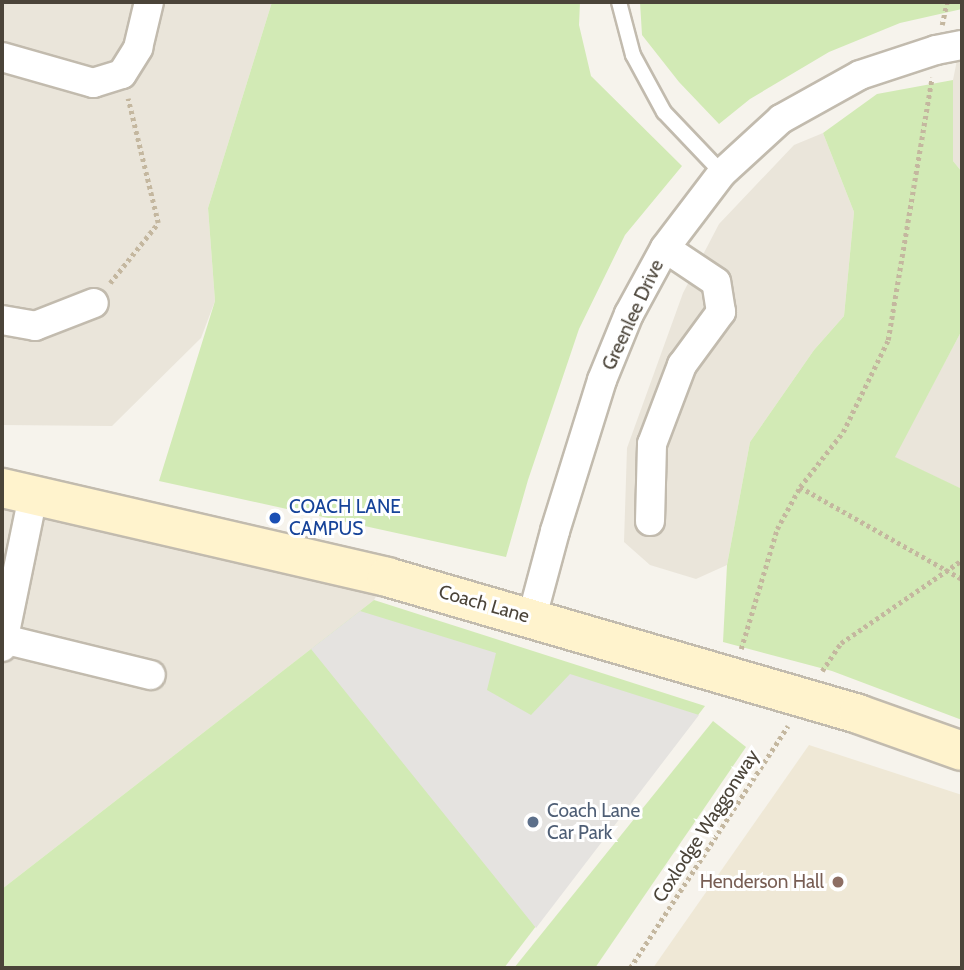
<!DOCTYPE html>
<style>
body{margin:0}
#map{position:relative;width:964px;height:970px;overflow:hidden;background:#f6f3ec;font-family:Cabin,sans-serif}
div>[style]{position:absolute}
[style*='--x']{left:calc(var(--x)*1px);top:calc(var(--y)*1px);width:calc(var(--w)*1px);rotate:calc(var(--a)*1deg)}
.residential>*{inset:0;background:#eae5da}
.education>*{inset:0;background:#efe8d6}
.green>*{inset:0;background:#d2eab5}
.parking>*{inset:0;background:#e5e3e0}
.path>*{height:4.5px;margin-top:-2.25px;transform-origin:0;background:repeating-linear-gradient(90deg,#c4b79f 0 3.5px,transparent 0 7px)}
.roads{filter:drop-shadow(2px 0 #c2bbae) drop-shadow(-2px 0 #c2bbae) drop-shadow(0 2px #c2bbae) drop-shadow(0 -2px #c2bbae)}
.lane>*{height:14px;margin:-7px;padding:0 7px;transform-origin:7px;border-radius:7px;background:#fff}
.street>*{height:28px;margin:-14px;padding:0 14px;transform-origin:14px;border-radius:14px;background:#fff}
.secondary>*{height:38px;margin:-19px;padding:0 19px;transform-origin:19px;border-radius:19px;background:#fff3cd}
.dots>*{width:19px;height:19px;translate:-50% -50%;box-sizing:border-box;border:4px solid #fff;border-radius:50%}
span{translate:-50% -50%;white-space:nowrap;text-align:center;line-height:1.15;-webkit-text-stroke:6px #fff;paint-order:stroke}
.street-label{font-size:19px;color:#4b4439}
.transit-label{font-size:19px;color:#164399}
.left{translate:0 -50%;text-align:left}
.service-label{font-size:19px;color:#4e5e75}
.education-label{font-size:19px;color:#785e54}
.right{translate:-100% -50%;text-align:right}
.frame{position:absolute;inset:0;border:4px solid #4b4439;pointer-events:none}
</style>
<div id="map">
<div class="residential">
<div style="clip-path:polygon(2px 2px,272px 2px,208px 208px,215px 301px,201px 338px,112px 426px,2px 425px)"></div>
<div style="clip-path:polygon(962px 35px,962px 172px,953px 161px,953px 80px)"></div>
<div style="clip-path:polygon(823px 133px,854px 212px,844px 316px,814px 350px,750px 442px,727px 565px,696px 579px,650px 565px,624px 542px,627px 448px,683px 293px,719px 224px,794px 145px)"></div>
<div style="clip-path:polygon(962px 330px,962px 489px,961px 489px,894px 457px)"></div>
<div style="clip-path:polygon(2px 488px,387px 577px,374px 600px,2px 889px)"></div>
</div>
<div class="education">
<div style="clip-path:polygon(809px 745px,962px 795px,962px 968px,653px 968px)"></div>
</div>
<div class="green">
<div style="clip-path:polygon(272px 2px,580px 2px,579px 25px,591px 76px,682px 166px,625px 235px,579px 329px,528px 480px,506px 557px,159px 481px,215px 301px,208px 208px)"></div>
<div style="clip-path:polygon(640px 2px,962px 2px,962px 9px,900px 23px,829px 52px,750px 99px,719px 124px,679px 82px,642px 35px)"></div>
<div style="clip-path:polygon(953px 80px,953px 161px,962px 172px,962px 330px,895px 457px,962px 489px,962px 720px,832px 671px,723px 642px,727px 565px,750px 442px,814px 350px,844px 316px,854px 212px,823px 133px,877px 94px)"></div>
<div style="clip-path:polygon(374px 600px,705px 706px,504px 968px,2px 968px,2px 889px)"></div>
<div style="clip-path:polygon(713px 721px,746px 747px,595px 968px,514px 968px)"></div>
</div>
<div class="parking">
<div style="clip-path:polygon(360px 611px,496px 653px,487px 690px,531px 715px,570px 674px,699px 715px,536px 928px,311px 649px)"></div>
</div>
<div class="path">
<div style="--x:942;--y:25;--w:24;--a:-78"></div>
<div style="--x:110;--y:283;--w:77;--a:-51.3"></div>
<div style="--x:158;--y:223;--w:128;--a:-103.6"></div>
<div style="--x:800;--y:487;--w:186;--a:29.6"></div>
<div style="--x:741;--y:649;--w:125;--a:-73.3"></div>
<div style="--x:777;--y:529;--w:48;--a:-61.3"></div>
<div style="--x:800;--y:487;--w:70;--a:-52"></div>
<div style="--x:843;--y:432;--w:102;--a:-63.9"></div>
<div style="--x:888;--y:340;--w:266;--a:-80.5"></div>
<div style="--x:822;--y:671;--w:34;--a:-56"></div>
<div style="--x:841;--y:643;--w:147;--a:-34.4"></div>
<div style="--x:630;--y:968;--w:289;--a:-56.9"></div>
</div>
<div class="roads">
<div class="lane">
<div style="--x:619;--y:2;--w:55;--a:75.2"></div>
<div style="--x:633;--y:55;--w:65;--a:61.5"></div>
<div style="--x:664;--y:112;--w:84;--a:46.4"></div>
</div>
<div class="street">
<div style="--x:2;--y:57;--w:95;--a:15.9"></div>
<div style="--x:93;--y:83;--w:30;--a:-17"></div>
<div style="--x:122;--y:74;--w:31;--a:-58"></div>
<div style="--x:138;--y:48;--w:47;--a:-76.6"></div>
<div style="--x:2;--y:320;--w:34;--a:10"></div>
<div style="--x:35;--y:326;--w:63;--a:-21.3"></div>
<div style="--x:650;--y:521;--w:77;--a:-88.5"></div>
<div style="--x:652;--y:444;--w:85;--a:-69.2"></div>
<div style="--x:682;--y:365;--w:66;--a:-53.7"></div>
<div style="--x:721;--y:312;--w:30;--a:-99"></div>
<div style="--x:716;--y:282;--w:61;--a:-146.3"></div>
<div style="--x:532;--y:617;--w:89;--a:-75"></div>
<div style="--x:555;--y:531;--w:158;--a:-72.7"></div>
<div style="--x:602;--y:380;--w:71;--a:-67.8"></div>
<div style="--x:629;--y:314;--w:75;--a:-61.4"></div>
<div style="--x:665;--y:248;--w:94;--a:-52.8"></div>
<div style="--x:722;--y:173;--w:80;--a:-42.5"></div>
<div style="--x:781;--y:119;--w:90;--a:-29.1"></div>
<div style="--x:860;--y:75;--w:80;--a:-18.2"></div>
<div style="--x:936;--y:50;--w:26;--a:-11"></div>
<div style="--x:3;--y:639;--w:152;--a:13.7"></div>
<div style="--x:2;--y:647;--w:154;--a:-78.4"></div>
</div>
<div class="secondary">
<div style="--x:2;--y:488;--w:395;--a:13"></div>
<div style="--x:387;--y:577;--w:491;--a:16.2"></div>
<div style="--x:858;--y:714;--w:110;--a:19.6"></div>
</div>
</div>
<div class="dots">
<div style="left:275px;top:518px;background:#1a4fb4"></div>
<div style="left:533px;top:822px;background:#5c6f8a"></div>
<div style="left:838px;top:882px;background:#8d6e63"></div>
</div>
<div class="street-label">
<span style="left:633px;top:315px;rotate:-65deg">Greenlee Drive</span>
<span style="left:484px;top:604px;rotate:16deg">Coach Lane</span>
<span style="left:706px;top:826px;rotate:-57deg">Coxlodge Waggonway</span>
</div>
<div class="transit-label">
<span class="left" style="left:289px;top:518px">COACH LANE<br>CAMPUS</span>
</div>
<div class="service-label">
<span class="left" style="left:547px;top:822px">Coach Lane<br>Car Park</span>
</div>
<div class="education-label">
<span class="right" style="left:824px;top:882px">Henderson Hall</span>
</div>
<div class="frame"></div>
</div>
